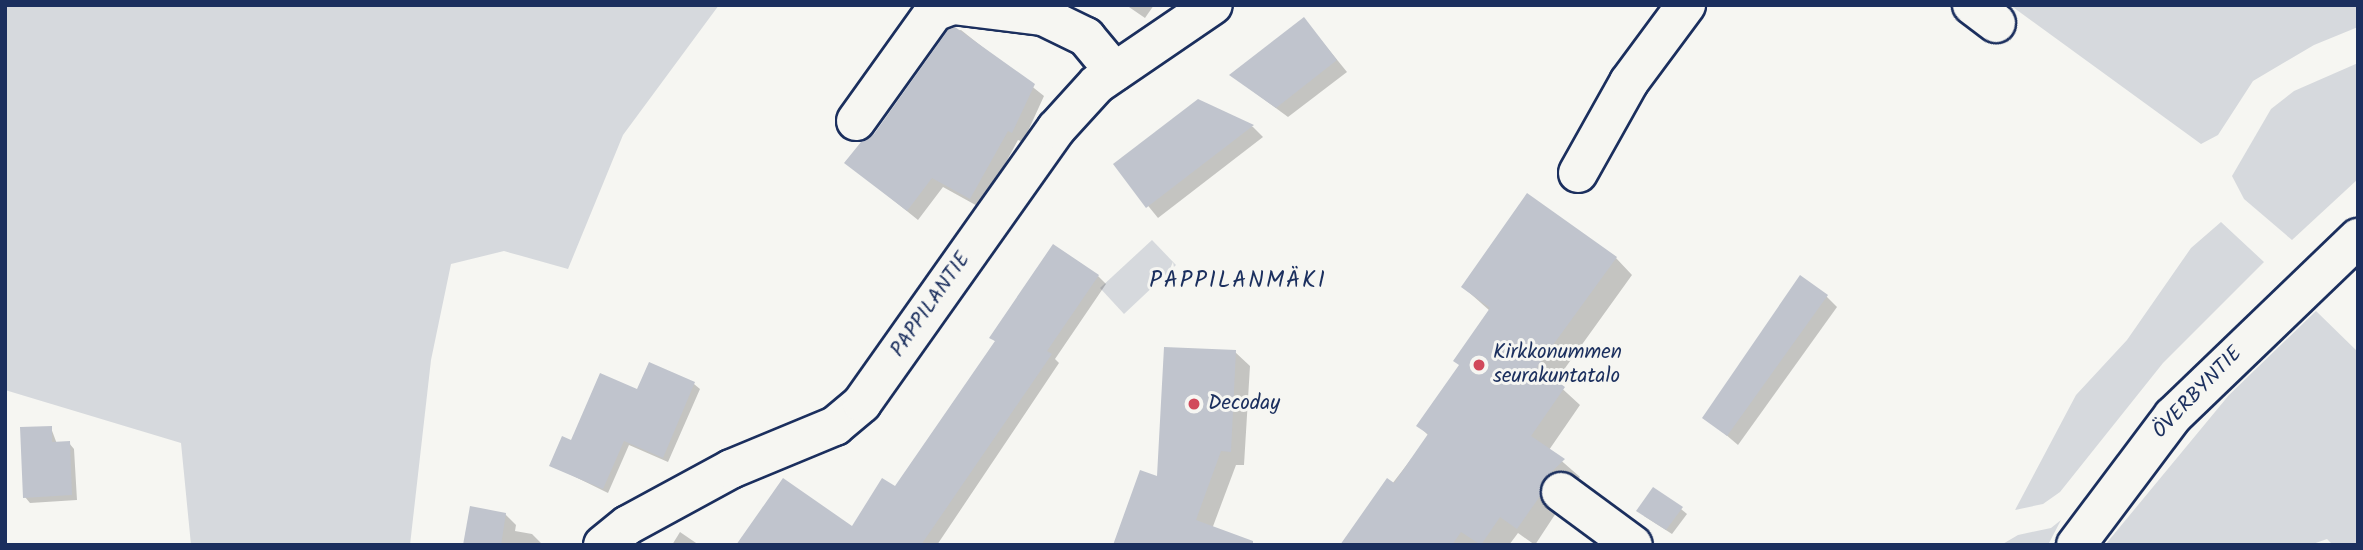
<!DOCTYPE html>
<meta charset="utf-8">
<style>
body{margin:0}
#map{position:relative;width:2363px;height:550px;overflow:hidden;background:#f6f6f2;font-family:Kalam,sans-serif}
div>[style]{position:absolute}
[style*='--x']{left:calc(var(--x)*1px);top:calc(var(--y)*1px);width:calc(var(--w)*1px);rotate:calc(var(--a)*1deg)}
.green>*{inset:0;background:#d6d9dd}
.shadow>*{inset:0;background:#0003}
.building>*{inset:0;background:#c0c4cd}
.roads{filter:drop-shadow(2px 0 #1b2f5e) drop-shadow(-2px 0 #1b2f5e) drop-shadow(0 2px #1b2f5e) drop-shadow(0 -2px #1b2f5e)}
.minor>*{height:38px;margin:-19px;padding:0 19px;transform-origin:19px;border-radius:19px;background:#f6f6f2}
.dots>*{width:19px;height:19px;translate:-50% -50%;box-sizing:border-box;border:4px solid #f6f6f2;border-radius:50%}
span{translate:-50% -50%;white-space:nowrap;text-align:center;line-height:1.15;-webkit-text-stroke:6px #f6f6f2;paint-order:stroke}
.street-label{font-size:21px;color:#1b2f5e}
.poi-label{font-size:21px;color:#1b2f5e}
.left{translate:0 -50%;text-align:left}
.neighbourhood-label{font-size:23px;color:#1b2f5e;letter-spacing:2px}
.frame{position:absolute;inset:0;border:7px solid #1b2f5e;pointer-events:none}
</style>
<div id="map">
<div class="green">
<div style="clip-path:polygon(5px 5px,719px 5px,623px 135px,568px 269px,504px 251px,451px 264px,431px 360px,410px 545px,191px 545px,181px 443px,5px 390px)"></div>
<div style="clip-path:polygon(2010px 5px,2358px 5px,2358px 27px,2314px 45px,2253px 81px,2218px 135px,2201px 144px)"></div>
<div style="clip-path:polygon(2358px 63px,2358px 179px,2292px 240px,2244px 199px,2232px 176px,2271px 109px,2294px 91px)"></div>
<div style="clip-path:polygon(2221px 222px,2264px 262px,2163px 363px,2060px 492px,2043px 504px,2015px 510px,2076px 395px,2127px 340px,2191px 248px)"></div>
<div style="clip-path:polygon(1152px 240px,1176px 265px,1124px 314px,1100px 288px)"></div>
<div style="clip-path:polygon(2316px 311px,2358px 352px,2358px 545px,2333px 545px,2327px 539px,2310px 545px,2105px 545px,2229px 395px)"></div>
<div style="clip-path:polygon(2061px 520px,2048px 545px,2001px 545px,2018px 535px,2051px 528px)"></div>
</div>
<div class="shadow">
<div style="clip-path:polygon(1126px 5px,1154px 5px,1145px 18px)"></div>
<div style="clip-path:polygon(1304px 19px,1347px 72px,1288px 117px,1231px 75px)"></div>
<div style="clip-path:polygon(961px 30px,1044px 96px,1023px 142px,1018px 140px,981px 208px,943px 187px,918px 220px,847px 163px,875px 135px,949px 32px)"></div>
<div style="clip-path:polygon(1198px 101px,1253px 127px,1263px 137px,1158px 218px,1115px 165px)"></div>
<div style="clip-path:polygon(1616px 258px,1632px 275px,1555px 382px,1580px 405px,1549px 450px,1580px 477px,1559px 497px,1556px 513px,1535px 545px,1518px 533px,1509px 545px,1345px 545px,1429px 436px,1418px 425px,1460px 366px,1490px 311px,1463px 287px)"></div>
<div style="clip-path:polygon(1098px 276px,1106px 284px,1055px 359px,1059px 363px,937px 545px,738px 545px,852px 529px,896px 489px,996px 342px,991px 337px)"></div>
<div style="clip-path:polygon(1826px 296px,1837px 307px,1738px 445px,1705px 417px)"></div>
<div style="clip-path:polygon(1235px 352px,1250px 366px,1244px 465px,1236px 465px,1212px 529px,1115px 545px)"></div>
<div style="clip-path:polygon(694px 384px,700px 389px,668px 462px,629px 445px,608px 493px,551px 465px,572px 442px,638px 392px)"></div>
<div style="clip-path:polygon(51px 428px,57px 444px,69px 443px,74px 449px,77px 500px,30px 503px,25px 497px)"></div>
<div style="clip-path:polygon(1681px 509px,1687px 514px,1672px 534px,1644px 516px)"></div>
<div style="clip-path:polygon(505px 514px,516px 525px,515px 531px,532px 534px,543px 545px,465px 545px)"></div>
<div style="clip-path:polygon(680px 532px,699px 545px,672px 545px)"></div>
</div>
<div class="building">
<div style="clip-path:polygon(1304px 17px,1337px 60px,1276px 108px,1229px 75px)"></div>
<div style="clip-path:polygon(955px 27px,1035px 84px,1012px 133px,1008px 131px,970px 199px,932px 178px,907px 211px,844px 163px,861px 142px,874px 134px,948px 30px)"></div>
<div style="clip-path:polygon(1198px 99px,1254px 125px,1146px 208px,1113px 164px)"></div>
<div style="clip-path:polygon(1527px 193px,1617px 257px,1537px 367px,1565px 387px,1531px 436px,1565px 459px,1543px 480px,1540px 496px,1517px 529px,1500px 517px,1481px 545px,1461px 532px,1452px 545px,1340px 545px,1387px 478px,1394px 483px,1428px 434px,1416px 426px,1459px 365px,1453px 361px,1490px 308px,1461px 287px)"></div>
<div style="clip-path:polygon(1053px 244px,1099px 275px,1047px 351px,1052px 354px,921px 545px,736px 545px,783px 478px,852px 526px,882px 478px,895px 486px,995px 341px,989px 338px)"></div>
<div style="clip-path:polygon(1800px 275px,1828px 295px,1727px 436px,1702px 418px)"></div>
<div style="clip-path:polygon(1164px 347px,1236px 350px,1231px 452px,1221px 451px,1196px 520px,1253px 541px,1253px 545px,1113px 545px,1140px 470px,1157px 476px)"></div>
<div style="clip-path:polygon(649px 362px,695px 382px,663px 458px,624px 441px,603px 489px,549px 466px,562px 436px,571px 440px,600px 373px,637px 389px)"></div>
<div style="clip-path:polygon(52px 426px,52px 442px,70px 441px,72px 495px,23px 498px,20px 427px)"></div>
<div style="clip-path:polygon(1653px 487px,1683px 507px,1666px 530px,1636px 511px)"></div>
<div style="clip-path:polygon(470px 506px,506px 513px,501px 545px,463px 545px)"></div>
</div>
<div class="roads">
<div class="minor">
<div style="--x:953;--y:5;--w:91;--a:7"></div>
<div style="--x:1043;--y:16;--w:48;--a:26"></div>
<div style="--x:1086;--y:37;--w:45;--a:50.4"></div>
<div style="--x:1972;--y:5;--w:30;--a:37"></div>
<div style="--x:856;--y:121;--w:134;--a:-54.4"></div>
<div style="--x:934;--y:12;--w:19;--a:-21"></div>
<div style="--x:1578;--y:173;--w:104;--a:-60.7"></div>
<div style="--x:1629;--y:82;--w:96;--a:-53.5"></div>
<div style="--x:1561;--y:492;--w:89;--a:36.4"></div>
<div style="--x:603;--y:545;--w:32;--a:-39"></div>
<div style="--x:628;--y:525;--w:117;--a:-28.5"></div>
<div style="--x:731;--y:469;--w:113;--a:-22.5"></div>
<div style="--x:835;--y:426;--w:35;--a:-40"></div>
<div style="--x:862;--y:403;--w:336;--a:-54.7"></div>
<div style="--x:1056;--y:129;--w:61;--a:-47.7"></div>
<div style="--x:1097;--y:84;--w:140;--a:-34.3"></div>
<div style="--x:2076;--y:545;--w:161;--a:-53.1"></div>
<div style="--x:2173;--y:416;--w:257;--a:-43.9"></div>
</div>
</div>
<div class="dots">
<div style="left:1479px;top:365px;background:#d1495b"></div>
<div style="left:1194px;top:404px;background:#d1495b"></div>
</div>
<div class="street-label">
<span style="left:931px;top:305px;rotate:-55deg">PAPPILANTIE</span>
<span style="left:2198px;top:393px;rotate:-46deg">ÖVERBYNTIE</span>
</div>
<div class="poi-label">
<span class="left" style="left:1493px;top:365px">Kirkkonummen<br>seurakuntatalo</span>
<span class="left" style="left:1208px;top:404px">Decoday</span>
</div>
<div class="neighbourhood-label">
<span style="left:1238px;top:281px">PAPPILANMÄKI</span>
</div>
<div class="frame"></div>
</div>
